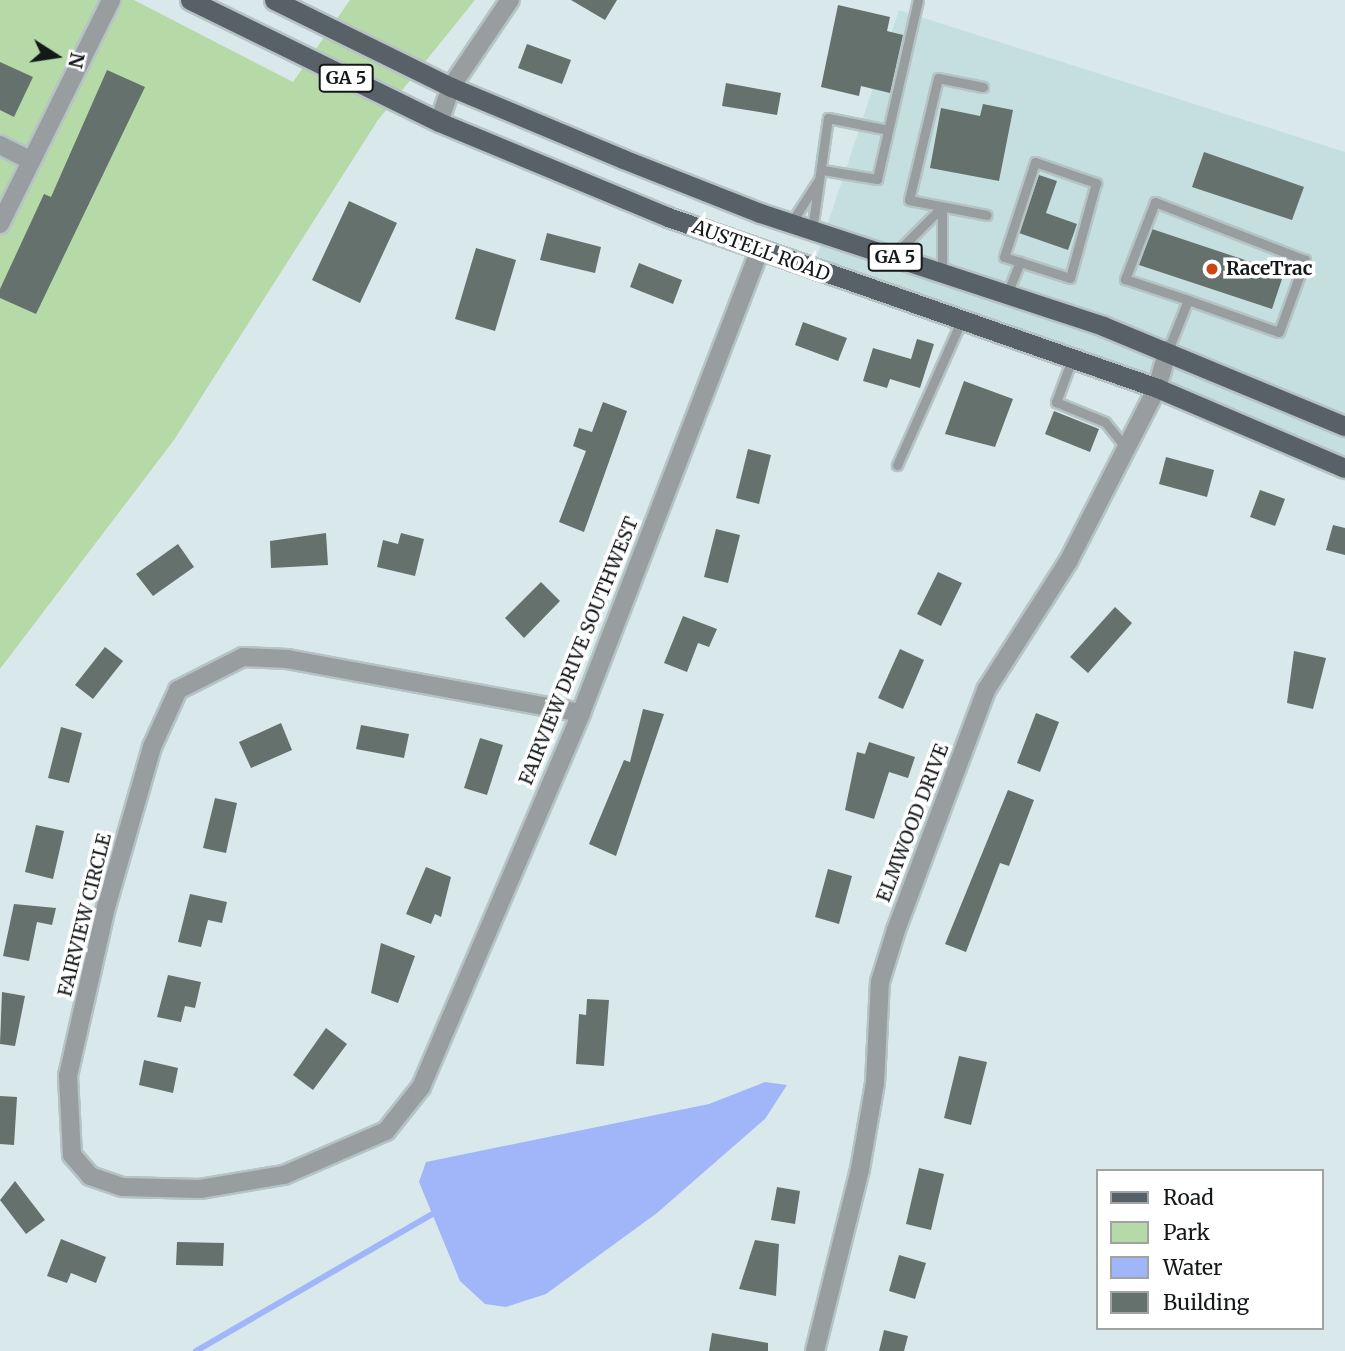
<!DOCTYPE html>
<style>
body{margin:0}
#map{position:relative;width:1345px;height:1351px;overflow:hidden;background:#d9e9eb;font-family:Merriweather,serif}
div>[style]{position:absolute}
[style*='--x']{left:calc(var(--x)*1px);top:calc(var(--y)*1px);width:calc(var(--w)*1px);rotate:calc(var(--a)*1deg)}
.built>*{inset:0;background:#c5dfe1}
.green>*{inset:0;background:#b5daa7}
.water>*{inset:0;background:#a0b6f8}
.stream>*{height:6px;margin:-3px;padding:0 3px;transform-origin:3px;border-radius:3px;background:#a0b6f8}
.building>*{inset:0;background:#64716c}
.roads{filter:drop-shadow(2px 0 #b5c3c5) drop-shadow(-2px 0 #b5c3c5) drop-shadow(0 2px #b5c3c5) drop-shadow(0 -2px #b5c3c5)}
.service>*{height:9px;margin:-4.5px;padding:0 4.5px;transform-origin:4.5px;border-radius:4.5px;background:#989da0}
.minor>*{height:18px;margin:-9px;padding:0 9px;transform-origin:9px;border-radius:9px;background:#989da0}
.primary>*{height:19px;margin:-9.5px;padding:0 9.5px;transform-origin:9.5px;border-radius:9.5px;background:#586167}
.dots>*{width:19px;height:19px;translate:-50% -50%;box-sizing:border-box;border:4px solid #fff;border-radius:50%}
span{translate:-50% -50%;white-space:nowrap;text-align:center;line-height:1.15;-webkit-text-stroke:7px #fff;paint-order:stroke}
.shield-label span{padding:2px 5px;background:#fff;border:2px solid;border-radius:5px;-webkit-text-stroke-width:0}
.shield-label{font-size:18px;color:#131819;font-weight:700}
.street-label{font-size:19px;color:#131819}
.poi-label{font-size:19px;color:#131819;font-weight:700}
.left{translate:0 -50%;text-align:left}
.legend{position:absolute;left:1096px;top:1169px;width:228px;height:161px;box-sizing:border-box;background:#fff;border:2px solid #a1a3a3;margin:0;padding:9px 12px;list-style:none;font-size:21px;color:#131819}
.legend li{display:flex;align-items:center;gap:14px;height:35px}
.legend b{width:35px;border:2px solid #a1a3a3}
.north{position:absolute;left:21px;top:21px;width:70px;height:70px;-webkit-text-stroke:5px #fff;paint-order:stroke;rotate:102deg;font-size:19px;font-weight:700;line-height:28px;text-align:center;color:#131819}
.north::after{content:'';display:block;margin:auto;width:24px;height:32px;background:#131819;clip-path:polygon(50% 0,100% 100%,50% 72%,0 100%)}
</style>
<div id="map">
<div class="built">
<div style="clip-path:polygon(899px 10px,1345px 152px,1345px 478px,815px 262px)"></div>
</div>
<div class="green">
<div style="clip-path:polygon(0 0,134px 0,293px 82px,350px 0,475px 0,378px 120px,174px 440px,0 669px)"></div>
</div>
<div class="water">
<div style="clip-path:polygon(765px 1082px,787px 1085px,765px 1119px,657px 1213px,546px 1294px,506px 1307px,485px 1304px,460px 1281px,419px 1182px,426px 1162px,709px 1104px)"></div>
</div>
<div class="stream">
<div style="--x:196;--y:1351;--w:272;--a:-30.1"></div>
</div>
<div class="building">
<div style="clip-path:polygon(571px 0,617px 0,605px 20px)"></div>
<div style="clip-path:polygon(838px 5px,890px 17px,887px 31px,903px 35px,890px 93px,861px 86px,859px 96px,821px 87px)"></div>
<div style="clip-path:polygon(527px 44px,571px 60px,562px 84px,518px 68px)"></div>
<div style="clip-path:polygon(0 62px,33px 77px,14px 117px,0 110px)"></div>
<div style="clip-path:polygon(107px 70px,145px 87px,36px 314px,0 298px,0 289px,44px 194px,51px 197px)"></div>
<div style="clip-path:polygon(726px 83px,781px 93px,777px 115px,722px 106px)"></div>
<div style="clip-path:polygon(983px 104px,1013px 110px,999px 181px,930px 168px,941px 108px,980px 116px)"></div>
<div style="clip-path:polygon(1204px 152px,1304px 187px,1292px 220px,1192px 187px)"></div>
<div style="clip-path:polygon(1039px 175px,1057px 181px,1046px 213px,1077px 224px,1068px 250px,1019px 233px)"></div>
<div style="clip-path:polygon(349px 201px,397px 223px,360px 303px,312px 280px)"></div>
<div style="clip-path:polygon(1152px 229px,1284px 273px,1272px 309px,1139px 265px)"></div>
<div style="clip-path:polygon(547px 233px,601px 247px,595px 273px,540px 260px)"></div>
<div style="clip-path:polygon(476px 248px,516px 260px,495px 331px,455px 319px)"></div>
<div style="clip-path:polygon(639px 263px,682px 280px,673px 304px,630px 287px)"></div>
<div style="clip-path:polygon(803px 322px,847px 338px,838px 361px,795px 345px)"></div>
<div style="clip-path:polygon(917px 339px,934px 344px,920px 388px,890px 379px,887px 388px,863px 381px,873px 348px,911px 359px)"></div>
<div style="clip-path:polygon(964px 381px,1013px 399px,995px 447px,945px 434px)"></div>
<div style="clip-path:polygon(603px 402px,627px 411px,584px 532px,559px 522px,586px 451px,573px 446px,579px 428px,592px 432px)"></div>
<div style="clip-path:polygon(1054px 411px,1099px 429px,1090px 452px,1045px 434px)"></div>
<div style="clip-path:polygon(748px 449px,771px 455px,759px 504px,736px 498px)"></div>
<div style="clip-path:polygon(1166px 457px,1214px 470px,1207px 497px,1159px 484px)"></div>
<div style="clip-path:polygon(1260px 490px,1285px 499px,1275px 526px,1250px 517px)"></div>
<div style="clip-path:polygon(1333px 525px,1345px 528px,1345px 555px,1326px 550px)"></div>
<div style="clip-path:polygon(716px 529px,740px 535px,728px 583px,704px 577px)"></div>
<div style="clip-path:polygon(326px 533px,328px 565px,271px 568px,270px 541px)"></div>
<div style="clip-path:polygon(401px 533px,424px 539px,415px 576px,377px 567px,383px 540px,398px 544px)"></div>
<div style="clip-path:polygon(178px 544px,194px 567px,153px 596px,136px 574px)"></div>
<div style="clip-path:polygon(938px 572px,962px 583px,941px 626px,917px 614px)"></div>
<div style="clip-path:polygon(541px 582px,560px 601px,524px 638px,505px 618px)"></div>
<div style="clip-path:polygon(1115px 607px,1132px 623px,1088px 673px,1070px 657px)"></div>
<div style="clip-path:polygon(683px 616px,717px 629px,709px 647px,698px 643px,687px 672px,664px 663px)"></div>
<div style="clip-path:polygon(105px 647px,123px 661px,93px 699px,75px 685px)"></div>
<div style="clip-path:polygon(900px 649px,924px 660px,903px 709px,878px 698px)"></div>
<div style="clip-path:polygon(1294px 651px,1326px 658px,1313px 709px,1287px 703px)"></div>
<div style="clip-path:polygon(643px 709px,664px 714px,616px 856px,589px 844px,624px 760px,630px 762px)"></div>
<div style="clip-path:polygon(1036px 713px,1059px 722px,1040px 772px,1017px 763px)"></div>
<div style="clip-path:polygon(281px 723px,292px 750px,251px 768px,239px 742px)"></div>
<div style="clip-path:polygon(361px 725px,409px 734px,404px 758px,356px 749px)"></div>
<div style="clip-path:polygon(61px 727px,82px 733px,69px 783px,48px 778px)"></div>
<div style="clip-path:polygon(480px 738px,503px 745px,487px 795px,464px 788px)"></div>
<div style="clip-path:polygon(869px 742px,915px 757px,908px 778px,889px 772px,874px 819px,845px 810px,857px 752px,865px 754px)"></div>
<div style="clip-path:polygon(1008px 790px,1034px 800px,1009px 866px,1000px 863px,966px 952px,945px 944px)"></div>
<div style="clip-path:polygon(215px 798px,237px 803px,226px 853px,203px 848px)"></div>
<div style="clip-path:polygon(36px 825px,64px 831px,53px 879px,25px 872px)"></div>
<div style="clip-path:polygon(426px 867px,451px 877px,441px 917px,435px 914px,431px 924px,406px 914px)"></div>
<div style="clip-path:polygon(828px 869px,852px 876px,839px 924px,815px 917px)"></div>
<div style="clip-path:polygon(190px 894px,227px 902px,222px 923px,208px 920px,201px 947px,178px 942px)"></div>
<div style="clip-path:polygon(14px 904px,56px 908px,52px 925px,37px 922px,29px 961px,3px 956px)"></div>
<div style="clip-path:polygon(381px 943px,415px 956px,398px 1003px,371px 993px)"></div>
<div style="clip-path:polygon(168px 975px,201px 982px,195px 1008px,185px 1006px,181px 1022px,157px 1017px)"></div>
<div style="clip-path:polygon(2px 992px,25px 996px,15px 1046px,0 1044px)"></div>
<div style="clip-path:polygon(587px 999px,609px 1000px,604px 1066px,576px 1064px,579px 1014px,586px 1015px)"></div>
<div style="clip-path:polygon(326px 1028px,347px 1044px,313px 1090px,293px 1075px)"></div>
<div style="clip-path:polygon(959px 1056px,987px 1062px,971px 1125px,944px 1118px)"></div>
<div style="clip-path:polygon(144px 1060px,178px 1068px,173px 1093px,139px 1085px)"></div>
<div style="clip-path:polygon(0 1096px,17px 1097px,14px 1145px,0 1144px)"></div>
<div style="clip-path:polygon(919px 1168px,944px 1174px,931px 1230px,906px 1224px)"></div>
<div style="clip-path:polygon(15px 1181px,45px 1220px,26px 1234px,0 1200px)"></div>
<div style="clip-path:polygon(777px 1187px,800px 1191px,795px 1224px,771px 1220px)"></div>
<div style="clip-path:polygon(61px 1239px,106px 1257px,96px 1283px,71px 1273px,67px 1283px,47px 1276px)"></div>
<div style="clip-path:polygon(755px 1240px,779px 1244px,776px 1296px,739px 1289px)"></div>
<div style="clip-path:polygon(177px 1242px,224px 1243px,223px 1266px,176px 1265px)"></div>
<div style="clip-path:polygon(899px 1255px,926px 1263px,915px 1299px,889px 1291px)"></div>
<div style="clip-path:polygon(884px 1330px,908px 1336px,904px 1351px,879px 1351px)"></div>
<div style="clip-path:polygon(712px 1333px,768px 1343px,768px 1351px,709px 1351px)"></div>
</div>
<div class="roads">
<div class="service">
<div style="--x:983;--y:87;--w:46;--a:-168.7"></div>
<div style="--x:938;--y:78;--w:125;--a:103.4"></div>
<div style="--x:909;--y:200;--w:79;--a:10.9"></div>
<div style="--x:1035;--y:162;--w:65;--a:19"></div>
<div style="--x:1096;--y:183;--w:98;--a:105.3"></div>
<div style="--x:1070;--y:278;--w:69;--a:-162.3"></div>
<div style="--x:1004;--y:257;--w:100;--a:-71.9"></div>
<div style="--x:823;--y:170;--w:55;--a:9.5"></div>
<div style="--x:877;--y:179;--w:184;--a:-77.1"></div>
<div style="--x:791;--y:223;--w:50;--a:-57.3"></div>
<div style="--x:812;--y:230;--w:113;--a:-81.9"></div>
<div style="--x:828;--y:118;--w:61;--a:11.3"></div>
<div style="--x:894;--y:255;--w:68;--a:-45"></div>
<div style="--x:942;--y:207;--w:66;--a:90"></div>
<div style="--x:1007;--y:294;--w:35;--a:-68"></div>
<div style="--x:1168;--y:350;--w:54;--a:-68.2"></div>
<div style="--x:1188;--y:300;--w:96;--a:19.4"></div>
<div style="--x:1279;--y:332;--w:77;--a:-70.1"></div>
<div style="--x:1305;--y:260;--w:161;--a:-158.9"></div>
<div style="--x:1155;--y:202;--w:83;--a:111.3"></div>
<div style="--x:1125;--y:279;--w:66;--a:18.4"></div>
<div style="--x:1072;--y:359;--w:46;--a:110.4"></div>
<div style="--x:1056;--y:402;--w:53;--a:22.2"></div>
<div style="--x:1105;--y:422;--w:35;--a:51"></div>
<div style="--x:897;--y:465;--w:158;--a:-66"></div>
</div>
<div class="minor">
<div style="--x:439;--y:122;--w:37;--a:-71"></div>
<div style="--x:451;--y:87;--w:105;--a:-55.9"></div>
<div style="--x:0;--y:145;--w:35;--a:27"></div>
<div style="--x:0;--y:224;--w:250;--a:-63.6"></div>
<div style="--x:581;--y:713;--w:298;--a:-169.6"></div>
<div style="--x:288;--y:659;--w:45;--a:-177.5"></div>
<div style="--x:243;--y:657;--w:73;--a:153.1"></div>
<div style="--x:178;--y:690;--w:63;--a:114.5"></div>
<div style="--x:152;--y:747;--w:166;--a:106"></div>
<div style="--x:106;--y:907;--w:173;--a:102.7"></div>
<div style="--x:68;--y:1076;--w:79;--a:87.1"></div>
<div style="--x:72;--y:1155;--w:28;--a:49"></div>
<div style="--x:90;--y:1176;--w:34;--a:19"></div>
<div style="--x:122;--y:1187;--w:78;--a:1.5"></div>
<div style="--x:200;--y:1189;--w:85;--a:-9.5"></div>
<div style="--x:284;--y:1175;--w:111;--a:-23.3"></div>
<div style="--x:386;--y:1131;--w:56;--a:-51.5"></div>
<div style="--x:421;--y:1087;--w:407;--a:-66.8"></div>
<div style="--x:581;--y:713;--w:494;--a:-68.9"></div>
<div style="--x:815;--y:1351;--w:187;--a:-76.1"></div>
<div style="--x:860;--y:1169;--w:87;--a:-80.1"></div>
<div style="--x:875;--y:1083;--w:101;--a:-87.2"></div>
<div style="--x:880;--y:982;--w:54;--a:-72.9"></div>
<div style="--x:896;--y:930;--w:256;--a:-69.4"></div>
<div style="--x:986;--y:690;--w:152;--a:-57.4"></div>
<div style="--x:1068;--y:562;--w:195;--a:-62.9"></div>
<div style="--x:1157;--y:388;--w:40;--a:-74"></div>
</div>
<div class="primary">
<div style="--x:190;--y:0;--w:277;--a:26.1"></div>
<div style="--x:439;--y:122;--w:248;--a:22.5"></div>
<div style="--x:668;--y:217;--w:518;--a:19.27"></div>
<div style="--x:1157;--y:388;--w:204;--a:23.1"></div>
<div style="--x:274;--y:0;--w:197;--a:26.2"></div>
<div style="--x:451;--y:87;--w:186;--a:22.7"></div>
<div style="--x:623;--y:159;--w:147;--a:21.5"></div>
<div style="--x:760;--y:213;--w:361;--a:18.2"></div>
<div style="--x:1103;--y:326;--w:262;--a:22.5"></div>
</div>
</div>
<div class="dots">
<div style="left:1212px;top:269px;background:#cb4411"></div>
</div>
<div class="shield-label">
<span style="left:346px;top:78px">GA 5</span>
<span style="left:895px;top:257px">GA 5</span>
</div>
<div class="street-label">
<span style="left:761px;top:251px;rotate:20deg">AUSTELL ROAD</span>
<span style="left:579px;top:651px;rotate:-68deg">FAIRVIEW DRIVE SOUTHWEST</span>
<span style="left:913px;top:823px;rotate:-69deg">ELMWOOD DRIVE</span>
<span style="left:85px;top:915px;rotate:-76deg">FAIRVIEW CIRCLE</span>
</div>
<div class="poi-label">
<span class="left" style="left:1226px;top:269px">RaceTrac</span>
</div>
<ul class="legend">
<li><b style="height:9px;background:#586167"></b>Road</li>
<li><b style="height:19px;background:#b5daa7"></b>Park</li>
<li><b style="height:19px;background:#a0b6f8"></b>Water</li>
<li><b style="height:19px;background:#64716c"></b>Building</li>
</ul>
<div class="north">N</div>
</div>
